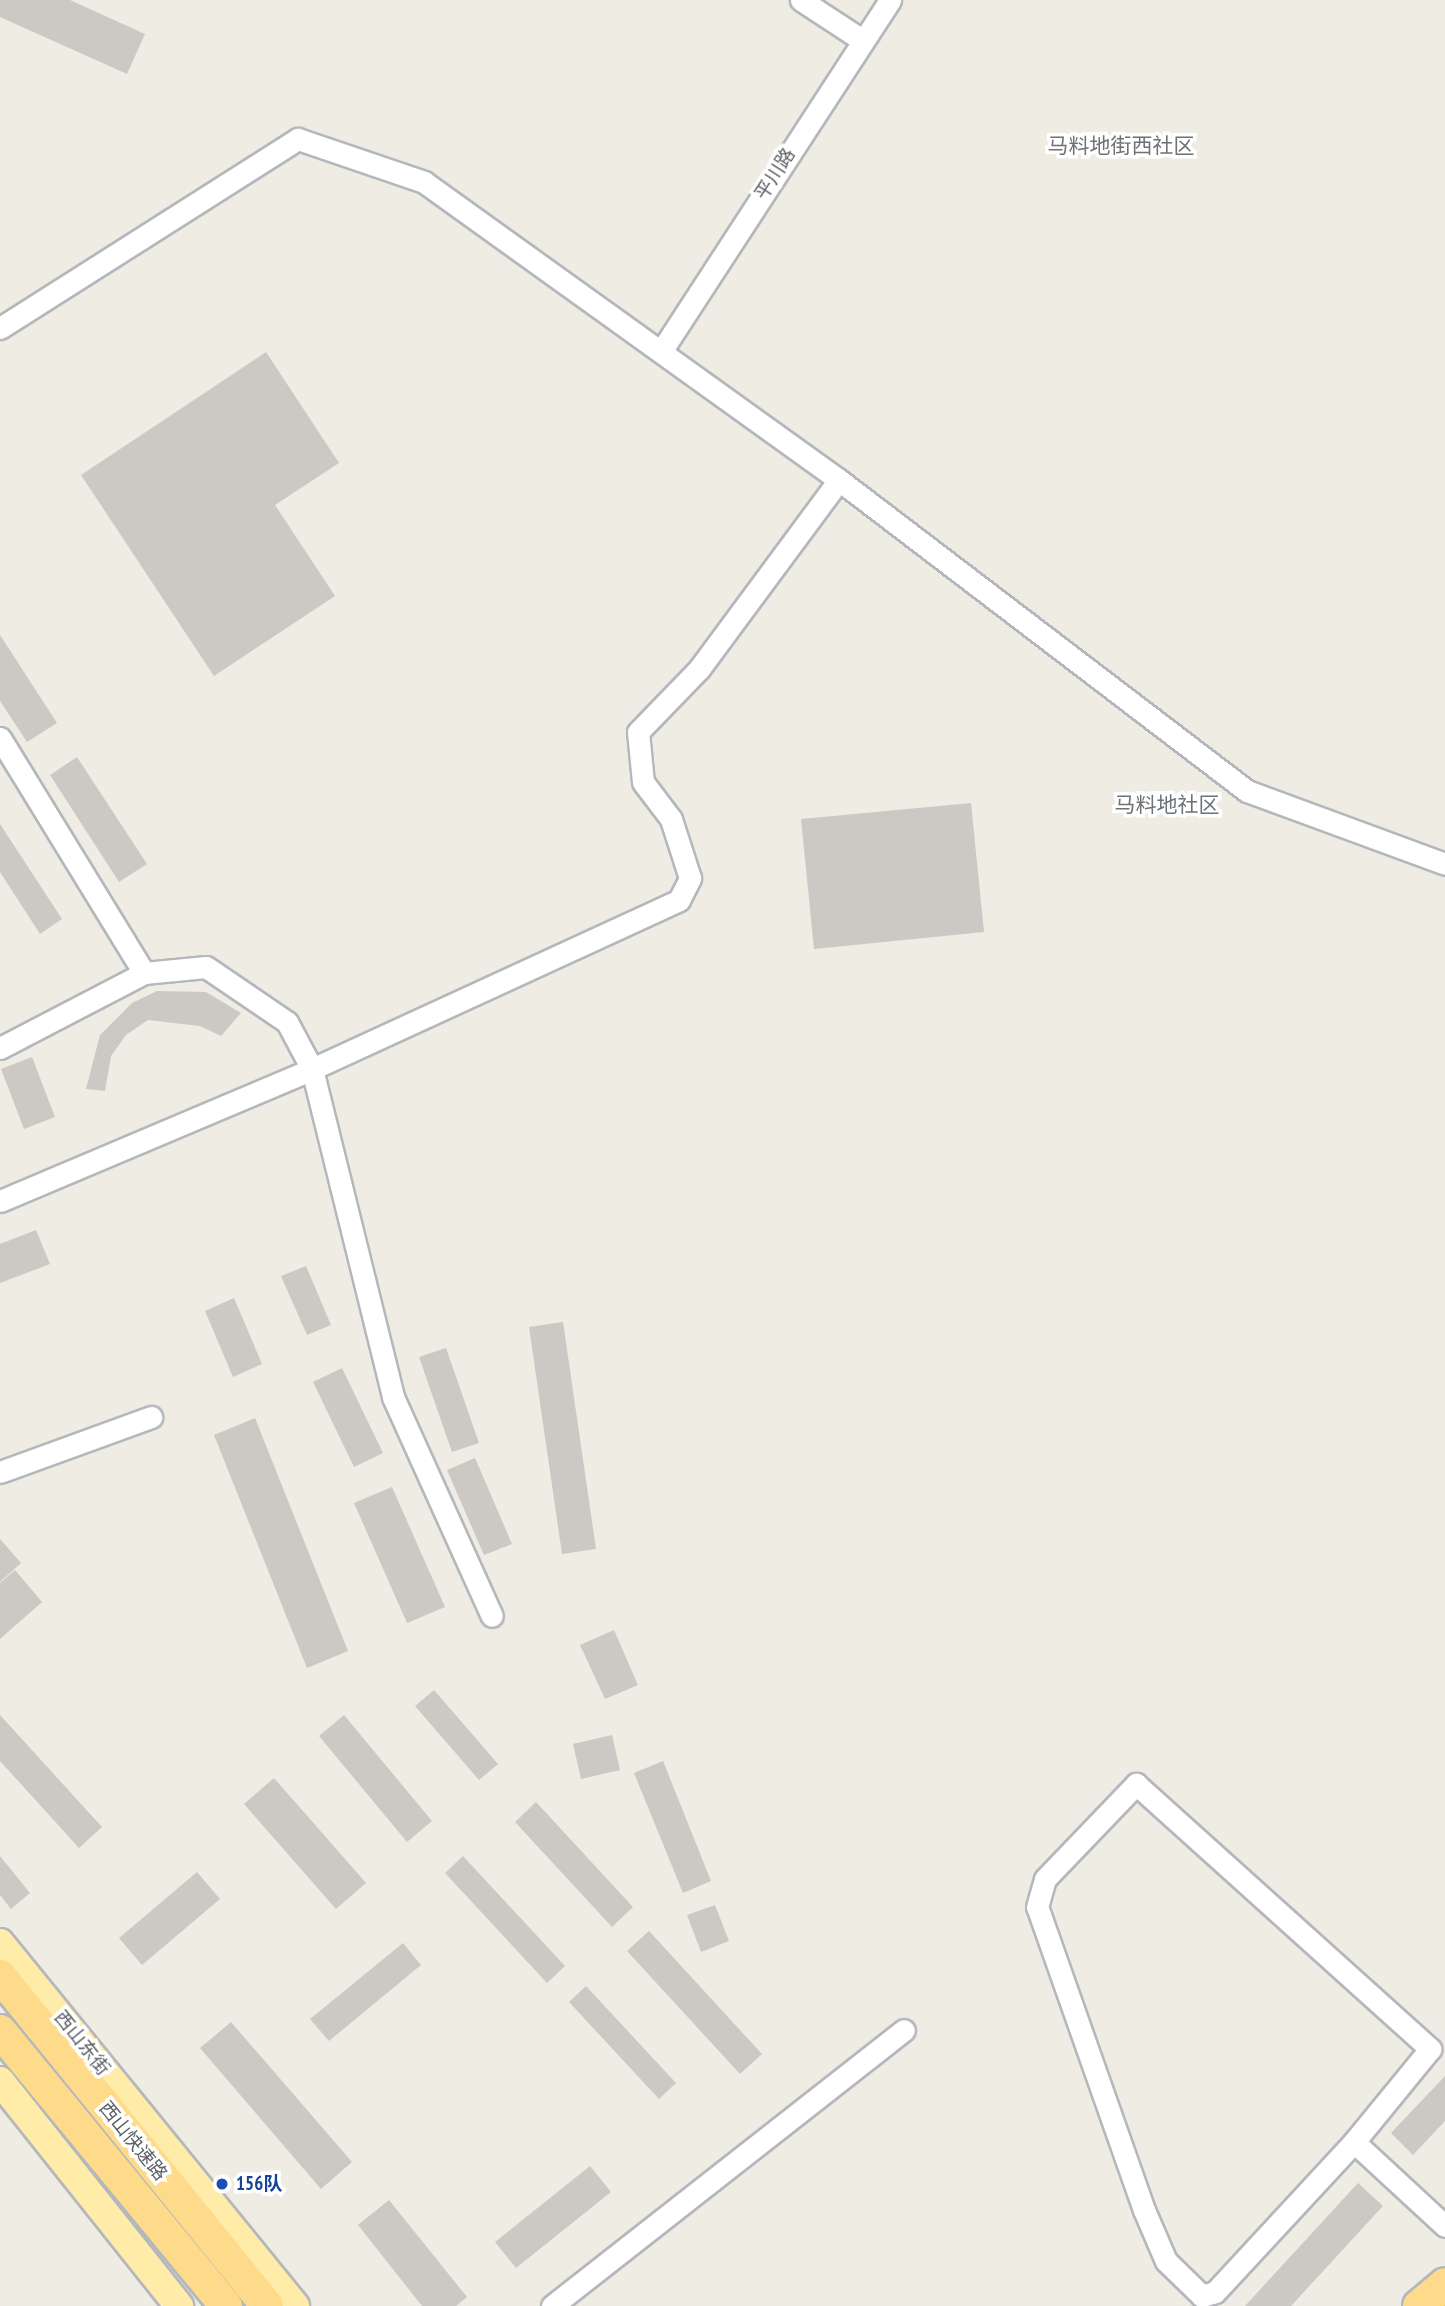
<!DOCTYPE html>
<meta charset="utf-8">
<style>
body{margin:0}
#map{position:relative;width:1445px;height:2306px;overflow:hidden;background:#efece4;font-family:"PT Sans Narrow","Noto Sans SC",sans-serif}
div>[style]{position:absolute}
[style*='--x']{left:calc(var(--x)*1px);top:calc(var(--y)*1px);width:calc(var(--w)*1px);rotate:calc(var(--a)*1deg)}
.building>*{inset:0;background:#ccc8c3}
.roads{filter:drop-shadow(2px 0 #b4b7bb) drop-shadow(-2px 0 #b4b7bb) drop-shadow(0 2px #b4b7bb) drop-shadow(0 -2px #b4b7bb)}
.minor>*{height:21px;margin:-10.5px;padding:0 10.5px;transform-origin:10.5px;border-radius:10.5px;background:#fff}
.major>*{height:28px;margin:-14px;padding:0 14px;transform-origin:14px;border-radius:14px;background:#ffeca8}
.highway>*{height:32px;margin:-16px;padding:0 16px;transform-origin:16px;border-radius:16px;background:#feda8b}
.dots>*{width:19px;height:19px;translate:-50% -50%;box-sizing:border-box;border:4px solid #fff;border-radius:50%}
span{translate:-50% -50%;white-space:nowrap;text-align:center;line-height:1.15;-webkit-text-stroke:7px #fff;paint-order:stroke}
.street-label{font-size:19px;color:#5c6065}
.transit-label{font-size:19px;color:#164399;font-weight:700}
.left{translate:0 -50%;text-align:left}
.neighbourhood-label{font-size:21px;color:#6d7277}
</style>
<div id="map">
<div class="building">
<div style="clip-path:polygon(0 0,70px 0,145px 34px,127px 74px,0 17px)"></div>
<div style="clip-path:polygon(266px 352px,339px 463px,275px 505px,335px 596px,214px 676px,81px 475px)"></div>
<div style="clip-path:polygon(0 635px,57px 723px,27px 742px,0 701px)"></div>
<div style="clip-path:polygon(77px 757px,147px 864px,119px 882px,50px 775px)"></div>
<div style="clip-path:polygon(971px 803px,984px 932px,814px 949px,801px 819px)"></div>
<div style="clip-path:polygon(0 824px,62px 919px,40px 934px,0 872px)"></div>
<div style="clip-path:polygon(157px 991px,206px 992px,241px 1013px,221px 1036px,200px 1026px,148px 1020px,126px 1035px,111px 1056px,105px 1091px,86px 1089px,100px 1035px,132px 1003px)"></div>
<div style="clip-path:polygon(32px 1057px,55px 1117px,24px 1129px,1px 1069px)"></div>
<div style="clip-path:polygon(36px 1230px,50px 1264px,0 1283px,0 1244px)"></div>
<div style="clip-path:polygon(306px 1266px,331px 1325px,307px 1335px,281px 1276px)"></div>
<div style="clip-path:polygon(234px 1298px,262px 1364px,233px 1377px,205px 1311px)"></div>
<div style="clip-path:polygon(563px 1322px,596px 1549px,562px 1554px,529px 1327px)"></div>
<div style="clip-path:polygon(446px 1348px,479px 1443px,452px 1452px,419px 1357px)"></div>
<div style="clip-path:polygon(342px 1368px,383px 1453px,354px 1467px,313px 1382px)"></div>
<div style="clip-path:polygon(255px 1418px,348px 1651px,307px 1668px,214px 1435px)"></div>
<div style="clip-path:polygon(475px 1458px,512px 1544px,484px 1555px,447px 1470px)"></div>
<div style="clip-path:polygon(392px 1487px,445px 1607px,407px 1623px,354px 1503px)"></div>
<div style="clip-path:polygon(0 1539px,21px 1563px,0 1582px)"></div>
<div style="clip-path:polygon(15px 1570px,42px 1602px,0 1639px,0 1583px)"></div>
<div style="clip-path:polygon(614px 1630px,638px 1685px,605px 1699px,580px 1645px)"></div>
<div style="clip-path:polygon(434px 1690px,498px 1764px,479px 1780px,415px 1706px)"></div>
<div style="clip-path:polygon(0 1715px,102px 1827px,79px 1848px,0 1761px)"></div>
<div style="clip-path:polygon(344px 1715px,432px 1821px,407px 1842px,319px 1736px)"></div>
<div style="clip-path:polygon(612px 1735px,620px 1770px,581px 1779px,573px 1744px)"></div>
<div style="clip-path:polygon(663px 1761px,711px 1881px,683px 1893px,634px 1773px)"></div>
<div style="clip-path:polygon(274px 1778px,366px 1883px,336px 1909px,244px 1804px)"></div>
<div style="clip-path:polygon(536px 1802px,633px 1907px,612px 1927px,515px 1822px)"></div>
<div style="clip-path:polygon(0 1856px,30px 1893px,11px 1909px,0 1895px)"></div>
<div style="clip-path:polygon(463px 1856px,565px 1966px,547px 1983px,445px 1873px)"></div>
<div style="clip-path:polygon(197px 1872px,220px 1899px,142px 1965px,119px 1938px)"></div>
<div style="clip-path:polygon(715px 1905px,729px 1941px,701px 1952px,687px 1915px)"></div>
<div style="clip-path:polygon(649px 1931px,762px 2054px,740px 2074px,627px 1951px)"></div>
<div style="clip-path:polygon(403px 1943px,421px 1965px,329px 2041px,310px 2019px)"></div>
<div style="clip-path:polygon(586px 1986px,676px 2083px,659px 2099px,569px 2002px)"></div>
<div style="clip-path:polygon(231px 2022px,352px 2162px,321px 2189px,200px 2048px)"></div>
<div style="clip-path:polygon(1445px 2076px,1445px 2121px,1413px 2155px,1391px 2133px)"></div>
<div style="clip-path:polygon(590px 2166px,611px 2192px,516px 2268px,495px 2242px)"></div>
<div style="clip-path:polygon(1358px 2183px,1383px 2206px,1291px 2306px,1245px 2306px)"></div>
<div style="clip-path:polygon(389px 2200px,467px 2297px,456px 2306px,422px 2306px,358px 2225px)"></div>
</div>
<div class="roads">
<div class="minor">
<div style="--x:801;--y:0;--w:73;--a:33.3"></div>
<div style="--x:0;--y:328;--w:353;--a:-32.4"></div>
<div style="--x:298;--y:139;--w:133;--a:18.8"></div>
<div style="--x:424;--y:182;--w:511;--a:35.68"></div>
<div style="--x:839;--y:480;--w:513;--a:37.32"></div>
<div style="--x:1247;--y:791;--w:211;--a:20.2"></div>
<div style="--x:662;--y:350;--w:418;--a:-56.9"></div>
<div style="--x:0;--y:738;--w:276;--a:58.5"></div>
<div style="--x:0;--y:1048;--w:162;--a:-27.5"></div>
<div style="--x:144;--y:973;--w:62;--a:-5.5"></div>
<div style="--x:206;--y:967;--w:98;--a:34.2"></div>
<div style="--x:287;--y:1022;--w:53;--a:62"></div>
<div style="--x:312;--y:1069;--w:338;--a:76.1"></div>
<div style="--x:393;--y:1397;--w:240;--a:65.7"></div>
<div style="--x:0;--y:1201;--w:339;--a:-22.9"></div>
<div style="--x:312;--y:1069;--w:404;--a:-24.7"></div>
<div style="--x:679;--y:900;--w:25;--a:-63"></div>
<div style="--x:690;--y:878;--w:62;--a:-107.9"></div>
<div style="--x:671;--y:819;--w:46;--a:-127.1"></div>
<div style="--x:643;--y:782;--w:50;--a:-95.7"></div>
<div style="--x:638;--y:732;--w:88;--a:-45.9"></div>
<div style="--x:699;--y:669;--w:235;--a:-53.5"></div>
<div style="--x:0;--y:1472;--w:161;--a:-20"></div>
<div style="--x:1136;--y:1784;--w:396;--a:42"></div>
<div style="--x:1430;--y:2049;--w:120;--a:129.3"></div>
<div style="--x:1354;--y:2142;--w:205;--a:132.8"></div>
<div style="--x:1215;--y:2292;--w:14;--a:163"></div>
<div style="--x:1202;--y:2296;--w:50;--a:-135.8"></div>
<div style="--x:1166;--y:2261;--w:56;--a:-113.3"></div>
<div style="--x:1144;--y:2210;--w:321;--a:-109.4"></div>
<div style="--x:1037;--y:1907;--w:29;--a:-74"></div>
<div style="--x:1045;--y:1879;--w:132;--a:-46.2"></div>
<div style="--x:1354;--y:2142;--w:124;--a:42.7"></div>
<div style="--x:552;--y:2306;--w:447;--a:-38.1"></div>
</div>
<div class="major">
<div style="--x:0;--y:1943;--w:468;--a:50.9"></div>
<div style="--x:0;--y:2081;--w:288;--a:51.5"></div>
</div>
<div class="highway">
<div style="--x:0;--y:1976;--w:424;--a:51"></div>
<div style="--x:0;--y:2031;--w:356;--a:50.6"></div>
<div style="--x:1419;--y:2306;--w:34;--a:-40"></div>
</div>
</div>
<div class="dots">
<div style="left:222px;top:2184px;background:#1a4fb4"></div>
</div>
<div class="street-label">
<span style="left:775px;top:174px;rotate:-57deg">平川路</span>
<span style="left:82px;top:2043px;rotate:51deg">西山东街</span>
<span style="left:133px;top:2141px;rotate:51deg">西山快速路</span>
</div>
<div class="transit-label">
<span class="left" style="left:236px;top:2184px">156队</span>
</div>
<div class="neighbourhood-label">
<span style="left:1121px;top:146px">马料地街西社区</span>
<span style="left:1167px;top:805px">马料地社区</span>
</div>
</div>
